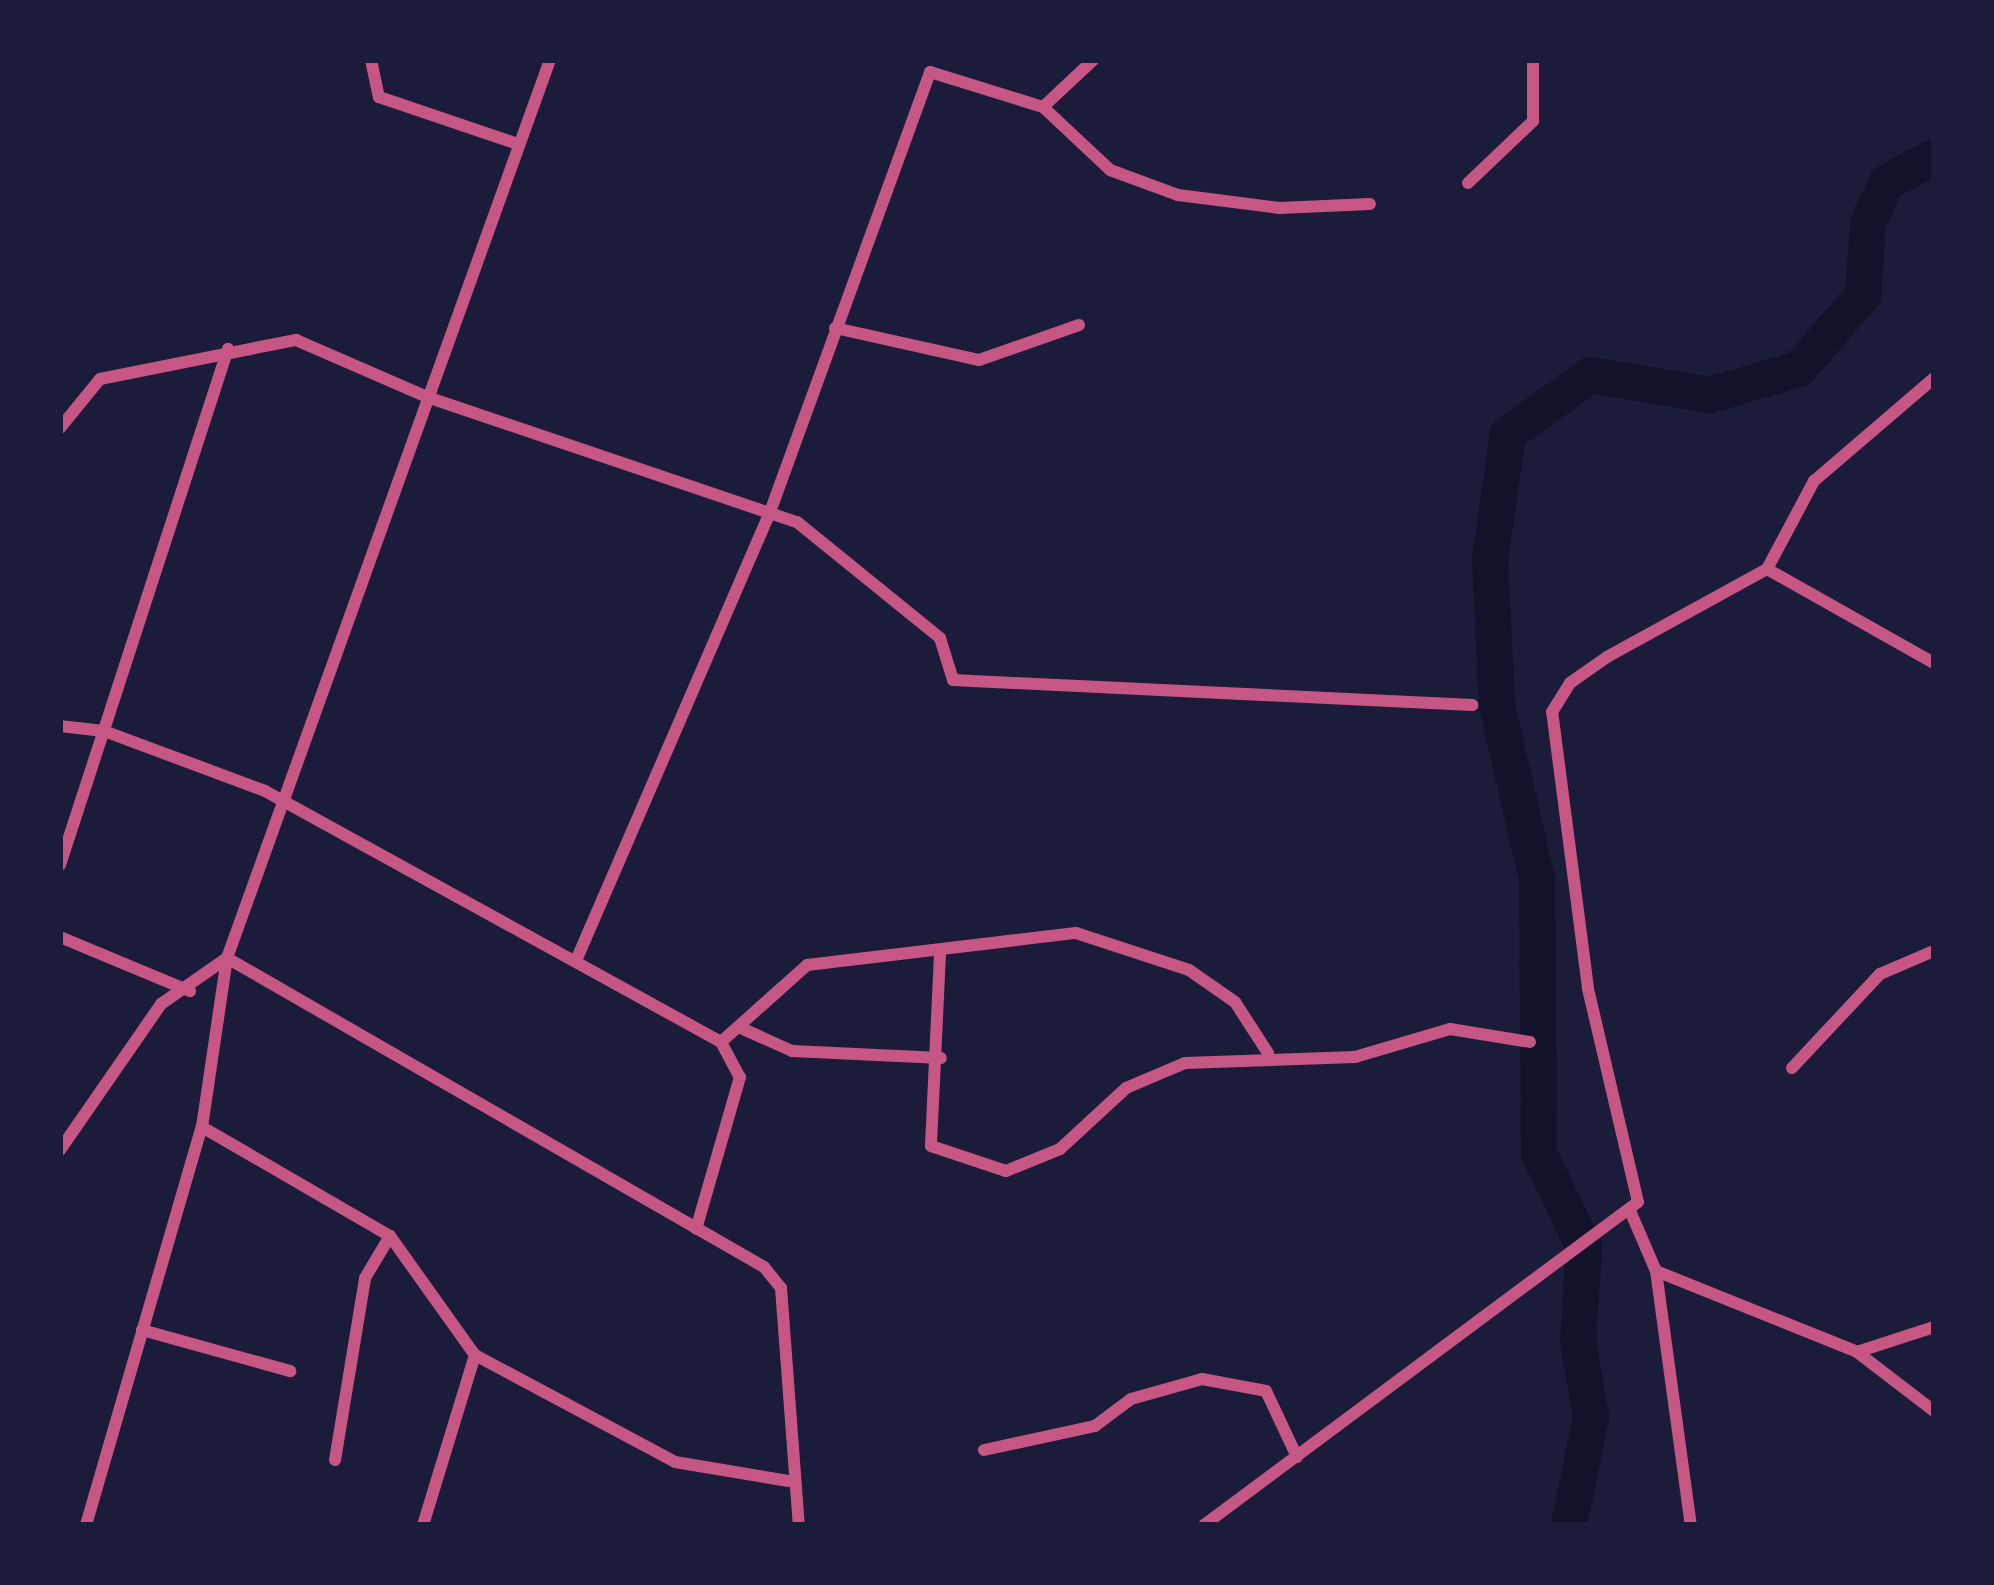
<!DOCTYPE html>
<style>
body{margin:0}
#map{position:relative;width:1994px;height:1585px;overflow:hidden;background:#1b1b3a;font-family:"Space Grotesk",sans-serif}
div>[style]{position:absolute}
[style*='--x']{left:calc(var(--x)*1px);top:calc(var(--y)*1px);width:calc(var(--w)*1px);rotate:calc(var(--a)*1deg)}
.river>*{height:36px;margin:-18px;padding:0 18px;transform-origin:18px;border-radius:18px;background:#12122b}
.minor>*{height:12px;margin:-6px;padding:0 6px;transform-origin:6px;border-radius:6px;background:#c65784}
span{translate:-50% -50%;white-space:nowrap;text-align:center;line-height:1.15;-webkit-text-stroke:12px #1b1b3a;paint-order:stroke}
.frame{position:absolute;inset:0;border:63px solid #1b1b3a;pointer-events:none}
</style>
<div id="map">
<div class="river">
<div style="--x:1569;--y:1525;--w:110;--a:-78.5"></div>
<div style="--x:1591;--y:1417;--w:77;--a:-99.7"></div>
<div style="--x:1578;--y:1341;--w:94;--a:-86.3"></div>
<div style="--x:1584;--y:1247;--w:104;--a:-115.6"></div>
<div style="--x:1539;--y:1153;--w:274;--a:-90.4"></div>
<div style="--x:1537;--y:879;--w:178;--a:-103"></div>
<div style="--x:1497;--y:706;--w:147;--a:-92.7"></div>
<div style="--x:1490;--y:559;--w:126;--a:-81.8"></div>
<div style="--x:1508;--y:434;--w:102;--a:-35.4"></div>
<div style="--x:1591;--y:375;--w:121;--a:9.5"></div>
<div style="--x:1710;--y:395;--w:93;--a:-16.3"></div>
<div style="--x:1799;--y:369;--w:98;--a:-49.1"></div>
<div style="--x:1863;--y:295;--w:72;--a:-86"></div>
<div style="--x:1868;--y:223;--w:45;--a:-65.1"></div>
<div style="--x:1887;--y:182;--w:53;--a:-28"></div>
</div>
<div class="minor">
<div style="--x:371;--y:60;--w:38;--a:78"></div>
<div style="--x:379;--y:97;--w:147;--a:18.7"></div>
<div style="--x:1043;--y:107;--w:69;--a:-43.2"></div>
<div style="--x:1468;--y:183;--w:90;--a:-43.6"></div>
<div style="--x:1533;--y:121;--w:61;--a:-90"></div>
<div style="--x:835;--y:328;--w:148;--a:12.5"></div>
<div style="--x:979;--y:360;--w:106;--a:-19.3"></div>
<div style="--x:60;--y:428;--w:63;--a:-50.8"></div>
<div style="--x:100;--y:379;--w:200;--a:-11.3"></div>
<div style="--x:296;--y:340;--w:143;--a:23.5"></div>
<div style="--x:427;--y:397;--w:391;--a:18.7"></div>
<div style="--x:797;--y:522;--w:184;--a:39"></div>
<div style="--x:940;--y:638;--w:44;--a:72.8"></div>
<div style="--x:953;--y:680;--w:520;--a:2.76"></div>
<div style="--x:1767;--y:569;--w:192;--a:29.4"></div>
<div style="--x:60;--y:726;--w:44;--a:6.5"></div>
<div style="--x:104;--y:731;--w:172;--a:20.4"></div>
<div style="--x:265;--y:791;--w:521;--a:28.83"></div>
<div style="--x:721;--y:1042;--w:40;--a:62"></div>
<div style="--x:740;--y:1077;--w:158;--a:106.1"></div>
<div style="--x:60;--y:865;--w:543;--a:-71.97"></div>
<div style="--x:60;--y:937;--w:141;--a:22.6"></div>
<div style="--x:940;--y:954;--w:192;--a:92.7"></div>
<div style="--x:931;--y:1146;--w:79;--a:18.4"></div>
<div style="--x:1006;--y:1171;--w:58;--a:-22.2"></div>
<div style="--x:1060;--y:1149;--w:90;--a:-42.7"></div>
<div style="--x:1126;--y:1088;--w:64;--a:-23"></div>
<div style="--x:1185;--y:1063;--w:170;--a:-2"></div>
<div style="--x:1355;--y:1057;--w:99;--a:-16.4"></div>
<div style="--x:1450;--y:1029;--w:81;--a:9.2"></div>
<div style="--x:578;--y:956;--w:484;--a:-66.6"></div>
<div style="--x:770;--y:512;--w:468;--a:-70"></div>
<div style="--x:930;--y:72;--w:118;--a:17.2"></div>
<div style="--x:1043;--y:107;--w:92;--a:43.2"></div>
<div style="--x:1110;--y:170;--w:72;--a:20.2"></div>
<div style="--x:1178;--y:195;--w:102;--a:7.3"></div>
<div style="--x:1279;--y:208;--w:91;--a:-2.5"></div>
<div style="--x:743;--y:1029;--w:54;--a:24.2"></div>
<div style="--x:792;--y:1051;--w:149;--a:2.7"></div>
<div style="--x:721;--y:1042;--w:115;--a:-41.8"></div>
<div style="--x:807;--y:965;--w:271;--a:-6.8"></div>
<div style="--x:1076;--y:933;--w:119;--a:18.1"></div>
<div style="--x:1189;--y:970;--w:56;--a:34.8"></div>
<div style="--x:1235;--y:1002;--w:61;--a:57.1"></div>
<div style="--x:1792;--y:1068;--w:129;--a:-46.9"></div>
<div style="--x:1880;--y:974;--w:59;--a:-23.1"></div>
<div style="--x:202;--y:1127;--w:217;--a:30.1"></div>
<div style="--x:390;--y:1236;--w:146;--a:54.5"></div>
<div style="--x:475;--y:1355;--w:178;--a:107"></div>
<div style="--x:60;--y:1150;--w:178;--a:-55.3"></div>
<div style="--x:161;--y:1004;--w:80;--a:-34.9"></div>
<div style="--x:227;--y:958;--w:954;--a:-70.22"></div>
<div style="--x:1631;--y:1213;--w:63;--a:66.7"></div>
<div style="--x:1656;--y:1271;--w:217;--a:21.9"></div>
<div style="--x:1857;--y:1352;--w:97;--a:37.5"></div>
<div style="--x:1656;--y:1271;--w:256;--a:82.2"></div>
<div style="--x:142;--y:1330;--w:154;--a:15.5"></div>
<div style="--x:1857;--y:1352;--w:81;--a:-18"></div>
<div style="--x:475;--y:1355;--w:227;--a:28.1"></div>
<div style="--x:675;--y:1462;--w:115;--a:9.5"></div>
<div style="--x:984;--y:1450;--w:114;--a:-12.2"></div>
<div style="--x:1095;--y:1426;--w:45;--a:-36.9"></div>
<div style="--x:1131;--y:1399;--w:74;--a:-15.7"></div>
<div style="--x:1202;--y:1379;--w:65;--a:10.6"></div>
<div style="--x:1266;--y:1391;--w:73;--a:64.8"></div>
<div style="--x:335;--y:1460;--w:184;--a:-80.6"></div>
<div style="--x:365;--y:1278;--w:49;--a:-59.2"></div>
<div style="--x:86;--y:1525;--w:415;--a:-73.8"></div>
<div style="--x:202;--y:1127;--w:171;--a:-81.6"></div>
<div style="--x:227;--y:958;--w:620;--a:29.92"></div>
<div style="--x:764;--y:1267;--w:27;--a:51"></div>
<div style="--x:781;--y:1288;--w:238;--a:85.7"></div>
<div style="--x:1204;--y:1525;--w:541;--a:-36.66"></div>
<div style="--x:1638;--y:1202;--w:220;--a:-103.2"></div>
<div style="--x:1588;--y:988;--w:278;--a:-97.4"></div>
<div style="--x:1552;--y:712;--w:34;--a:-58"></div>
<div style="--x:1570;--y:683;--w:45;--a:-35.1"></div>
<div style="--x:1607;--y:657;--w:183;--a:-28.8"></div>
<div style="--x:1767;--y:569;--w:100;--a:-61.9"></div>
<div style="--x:1814;--y:481;--w:158;--a:-40.6"></div>
</div>
<div class="frame"></div>
</div>
